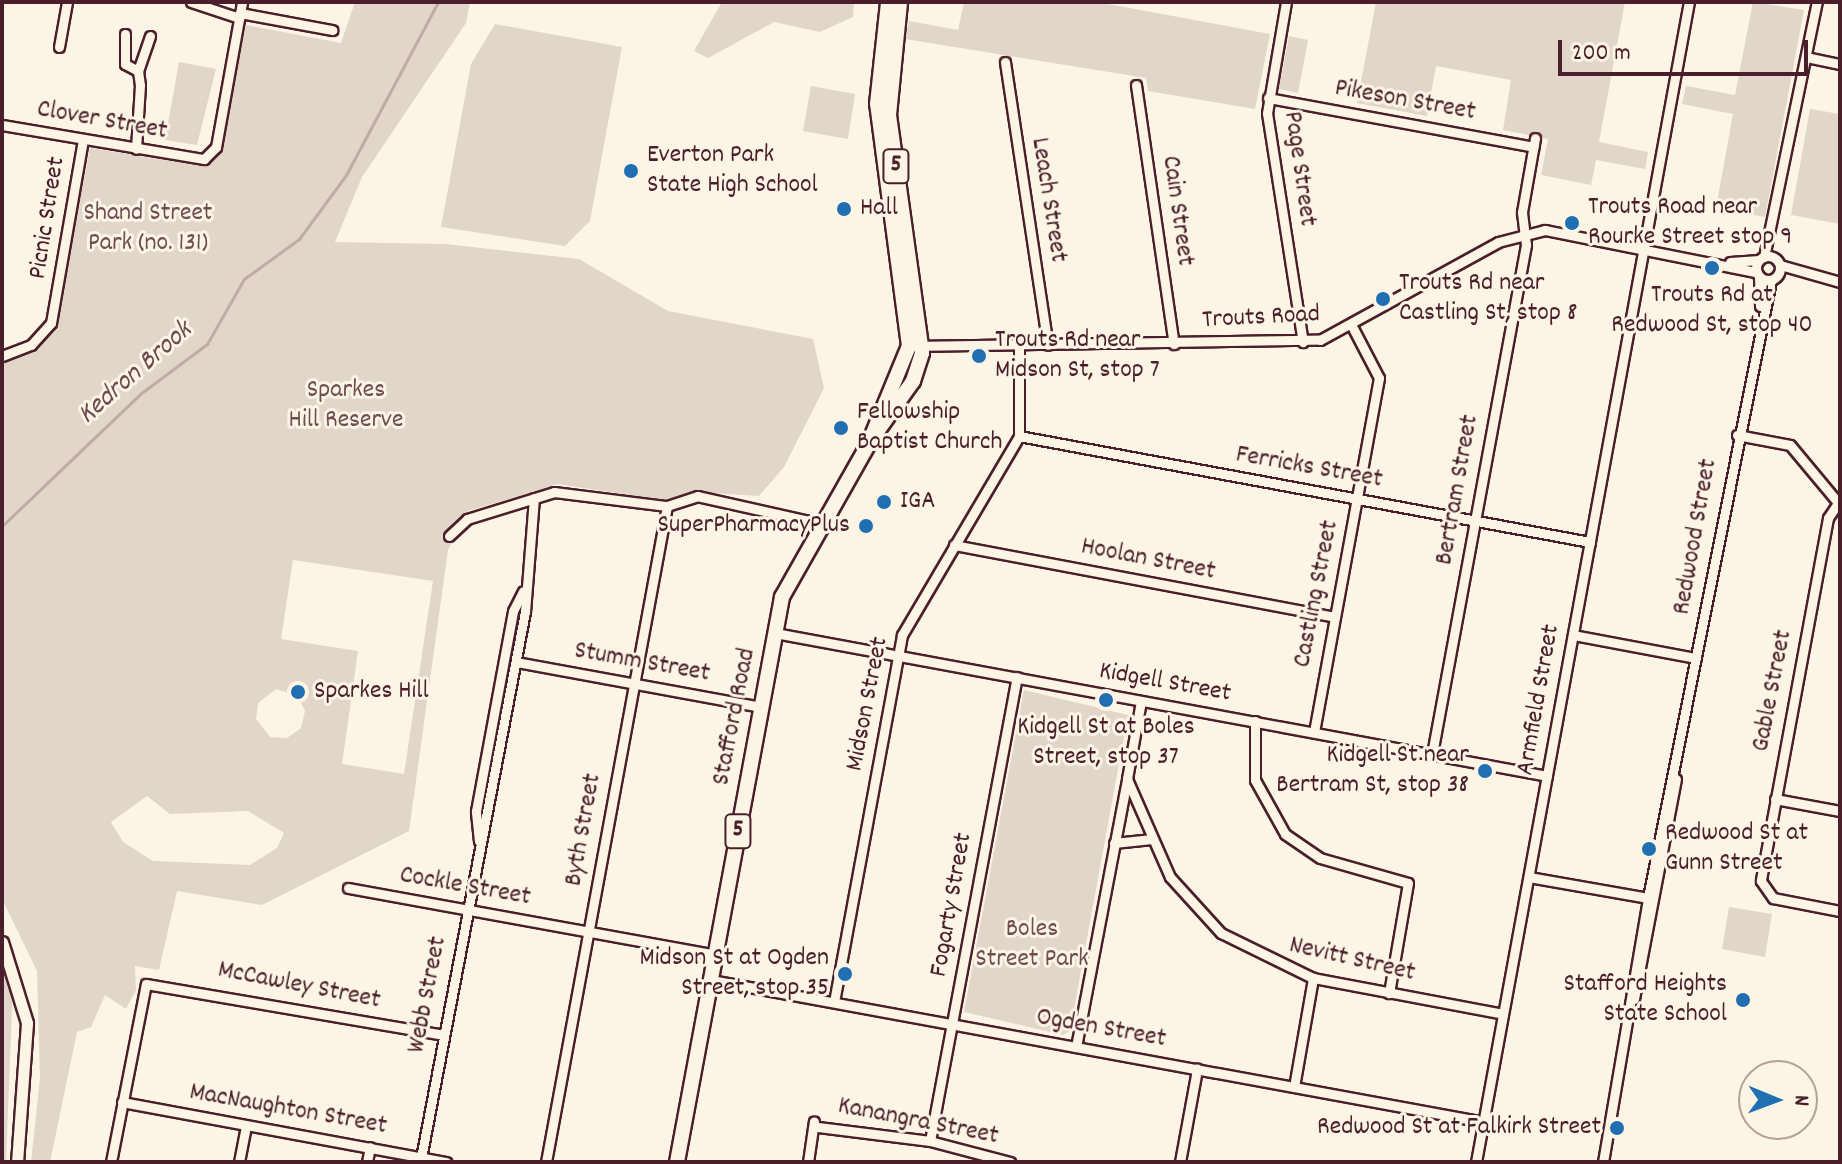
<!DOCTYPE html>
<style>
body{margin:0}
#map{position:relative;width:1842px;height:1164px;overflow:hidden;background:#fcf5e5;font-family:Dekko,sans-serif}
div>[style]{position:absolute}
[style*='--x']{left:calc(var(--x)*1px);top:calc(var(--y)*1px);width:calc(var(--w)*1px);rotate:calc(var(--a)*1deg)}
.green>*{inset:0;background:#e2d5ca}
.stream>*{height:3px;margin:-1.5px;padding:0 1.5px;transform-origin:1.5px;border-radius:1.5px;background:#c0aca5}
.roads{filter:drop-shadow(2px 0 #4a1f2b) drop-shadow(-2px 0 #4a1f2b) drop-shadow(0 2px #4a1f2b) drop-shadow(0 -2px #4a1f2b)}
.minor>*{height:9px;margin:-4.5px;padding:0 4.5px;transform-origin:4.5px;border-radius:4.5px;background:#fcf5e5}
.minor>.ring{margin:-4.5px;padding:0;box-sizing:content-box;background:none;border:9px solid #fcf5e5;border-radius:50%}
.major>*{height:11px;margin:-5.5px;padding:0 5.5px;transform-origin:5.5px;border-radius:5.5px;background:#fcf5e5}
.highway>*{height:14px;margin:-7px;padding:0 7px;transform-origin:7px;border-radius:7px;background:#fcf5e5}
.dots>*{width:22px;height:22px;translate:-50% -50%;box-sizing:border-box;border:4px solid #fcf5e5;border-radius:50%}
span{translate:-50% -50%;white-space:nowrap;text-align:center;line-height:1.15;-webkit-text-stroke:6px #fcf5e5;paint-order:stroke}
.shield-label span{padding:2px 6px;background:#fcf5e5;border:2px solid;border-radius:6px;-webkit-text-stroke-width:0}
.shield-label{font-size:24px;color:#4a1f2b;font-weight:700}
.street-label{font-size:26px;color:#4a1f2b}
.poi-label{font-size:26px;color:#4a1f2b}
.left{translate:0 -50%;text-align:left}
.right{translate:-100% -50%;text-align:right}
.park-label{font-size:26px;color:#704c53}
.water-label{font-size:28px;color:#6d4950;font-style:italic}
.frame{position:absolute;inset:0;border:4px solid #4a1f2b;pointer-events:none}
.north{position:absolute;left:1738px;top:1060px;width:80px;height:80px;box-sizing:border-box;background:#fcf5e5;border:2px solid #b59f9b;border-radius:50%;rotate:91deg;font-size:22px;font-weight:700;line-height:32px;text-align:center;color:#4a1f2b}
.north::after{content:'';display:block;margin:auto;width:28px;height:36px;background:#1f6fb2;clip-path:polygon(50% 0,100% 100%,50% 72%,0 100%)}
.scale{position:absolute;left:1558px;top:40px;width:250px;height:36px;box-sizing:border-box;border:4px solid #4a1f2b;border-top:0;padding-left:10px;font-size:24px;line-height:28px;white-space:nowrap;color:#4a1f2b;-webkit-text-stroke:6px #fcf5e5;paint-order:stroke}
</style>
<div id="map">
<div class="green">
<div style="clip-path:polygon(evenodd,355px 2px,470px 2px,466px 23px,362px 177px,335px 242px,445px 244px,579px 259px,668px 311px,813px 339px,824px 388px,784px 467px,759px 496px,697px 492px,661px 500px,558px 484px,468px 511px,448px 550px,409px 831px,262px 905px,177px 891px,159px 970px,135px 966px,136px 990px,126px 1009px,105px 995px,91px 1027px,77px 1032px,50px 1162px,31px 1162px,40px 1078px,37px 971px,2px 899px,2px 363px,39px 349px,54px 329px,90px 148px,195px 165px,215px 160px,246px 25px,341px 43px,355px 2px,293px 560px,433px 581px,404px 774px,342px 764px,358px 651px,281px 639px,293px 560px,355px 2px,276px 689px,298px 696px,305px 711px,301px 728px,287px 738px,270px 737px,256px 719px,258px 703px,276px 689px,355px 2px,147px 796px,170px 814px,248px 811px,284px 833px,277px 848px,250px 865px,153px 861px,123px 842px,111px 822px,147px 796px)"></div>
<div style="clip-path:polygon(722px 2px,854px 2px,853px 17px,820px 32px,774px 22px,708px 58px,694px 51px)"></div>
<div style="clip-path:polygon(964px 2px,1097px 2px,1270px 34px,1255px 109px,1148px 91px,1146px 78px,905px 39px,909px 21px,958px 30px)"></div>
<div style="clip-path:polygon(1376px 2px,1625px 2px,1599px 142px,1648px 152px,1645px 169px,1596px 160px,1591px 185px,1541px 175px,1548px 139px,1503px 130px,1511px 80px,1436px 66px,1427px 116px,1357px 103px)"></div>
<div style="clip-path:polygon(1753px 2px,1804px 10px,1765px 217px,1716px 208px,1733px 114px,1682px 104px,1686px 86px,1735px 95px)"></div>
<div style="clip-path:polygon(495px 24px,622px 47px,590px 221px,565px 246px,441px 227px,471px 64px)"></div>
<div style="clip-path:polygon(1289px 36px,1308px 40px,1298px 93px,1279px 89px)"></div>
<div style="clip-path:polygon(179px 62px,216px 69px,197px 145px,165px 140px)"></div>
<div style="clip-path:polygon(811px 86px,855px 94px,848px 139px,803px 131px)"></div>
<div style="clip-path:polygon(1810px 109px,1840px 114px,1840px 224px,1791px 215px)"></div>
<div style="clip-path:polygon(1024px 690px,1128px 715px,1070px 1031px,1063px 1035px,964px 1012px)"></div>
<div style="clip-path:polygon(1729px 907px,1772px 914px,1765px 957px,1722px 949px)"></div>
<div style="clip-path:polygon(2px 964px,13px 982px,6px 1162px,2px 1162px)"></div>
</div>
<div class="stream">
<div style="--x:2;--y:526;--w:191;--a:-43.7"></div>
<div style="--x:140;--y:394;--w:84;--a:-36.7"></div>
<div style="--x:207;--y:344;--w:75;--a:-60.4"></div>
<div style="--x:244;--y:279;--w:68;--a:-36"></div>
<div style="--x:299;--y:239;--w:79;--a:-53.7"></div>
<div style="--x:346;--y:175;--w:196;--a:-62"></div>
</div>
<div class="roads">
<div class="minor">
<div style="--x:191;--y:2;--w:51;--a:18.4"></div>
<div style="--x:1286;--y:2;--w:113;--a:99.7"></div>
<div style="--x:1267;--y:113;--w:232;--a:81.1"></div>
<div style="--x:240;--y:13;--w:94;--a:10.5"></div>
<div style="--x:125;--y:34;--w:30;--a:90"></div>
<div style="--x:125;--y:64;--w:15;--a:28"></div>
<div style="--x:138;--y:71;--w:14;--a:82"></div>
<div style="--x:140;--y:85;--w:64;--a:93.6"></div>
<div style="--x:59;--y:47;--w:46;--a:-79.9"></div>
<div style="--x:1811;--y:58;--w:30;--a:12"></div>
<div style="--x:1005;--y:62;--w:286;--a:81.4"></div>
<div style="--x:138;--y:71;--w:37;--a:-71"></div>
<div style="--x:1136;--y:85;--w:262;--a:81.7"></div>
<div style="--x:1268;--y:98;--w:270;--a:10.4"></div>
<div style="--x:2;--y:125;--w:205;--a:9.6"></div>
<div style="--x:204;--y:159;--w:17;--a:-45"></div>
<div style="--x:216;--y:147;--w:147;--a:-79.8"></div>
<div class="ring" style="left:1756px;top:256px;width:15px;height:15px"></div>
<div style="--x:1764;--y:257;--w:260;--a:-78.3"></div>
<div style="--x:1730;--y:262;--w:29;--a:-4"></div>
<div style="--x:1780;--y:265;--w:62;--a:15.8"></div>
<div style="--x:1759;--y:277;--w:29;--a:88"></div>
<div style="--x:916;--y:346;--w:404;--a:-0.9"></div>
<div style="--x:1320;--y:340;--w:203;--a:-28.8"></div>
<div style="--x:1498;--y:242;--w:49;--a:-14.3"></div>
<div style="--x:1545;--y:230;--w:215;--a:11.3"></div>
<div style="--x:2;--y:356;--w:31;--a:-21"></div>
<div style="--x:31;--y:345;--w:30;--a:-48"></div>
<div style="--x:51;--y:323;--w:186;--a:-80.1"></div>
<div style="--x:1737;--y:435;--w:54;--a:10.7"></div>
<div style="--x:1790;--y:445;--w:78;--a:50.2"></div>
<div style="--x:1019;--y:436;--w:581;--a:10.52"></div>
<div style="--x:1838;--y:503;--w:18;--a:124"></div>
<div style="--x:1828;--y:518;--w:369;--a:100.5"></div>
<div style="--x:1761;--y:881;--w:21;--a:55"></div>
<div style="--x:1773;--y:898;--w:68;--a:11"></div>
<div style="--x:449;--y:536;--w:25;--a:-43"></div>
<div style="--x:467;--y:519;--w:91;--a:-17.2"></div>
<div style="--x:554;--y:492;--w:114;--a:7.1"></div>
<div style="--x:667;--y:506;--w:32;--a:-18"></div>
<div style="--x:697;--y:496;--w:128;--a:12.6"></div>
<div style="--x:954;--y:545;--w:387;--a:10.7"></div>
<div style="--x:775;--y:633;--w:785;--a:10.49"></div>
<div style="--x:1573;--y:635;--w:125;--a:10.6"></div>
<div style="--x:516;--y:662;--w:249;--a:10.4"></div>
<div style="--x:1141;--y:701;--w:79;--a:100.2"></div>
<div style="--x:1127;--y:779;--w:107;--a:66.3"></div>
<div style="--x:1170;--y:877;--w:76;--a:47.7"></div>
<div style="--x:1221;--y:933;--w:102;--a:26.1"></div>
<div style="--x:1313;--y:978;--w:193;--a:10.7"></div>
<div style="--x:1255;--y:721;--w:59;--a:90"></div>
<div style="--x:1255;--y:780;--w:62;--a:60.9"></div>
<div style="--x:1285;--y:834;--w:42;--a:34.4"></div>
<div style="--x:1320;--y:858;--w:91;--a:15.9"></div>
<div style="--x:1408;--y:883;--w:112;--a:99.8"></div>
<div style="--x:1314;--y:732;--w:360;--a:-79.6"></div>
<div style="--x:1379;--y:378;--w:56;--a:-117.5"></div>
<div style="--x:1432;--y:754;--w:518;--a:-79.54"></div>
<div style="--x:1526;--y:245;--w:33;--a:-97"></div>
<div style="--x:1522;--y:212;--w:75;--a:-80"></div>
<div style="--x:1775;--y:799;--w:66;--a:10.5"></div>
<div style="--x:479;--y:841;--w:30;--a:-96"></div>
<div style="--x:476;--y:811;--w:203;--a:-79.5"></div>
<div style="--x:513;--y:611;--w:22;--a:-63"></div>
<div style="--x:1114;--y:843;--w:38;--a:-6"></div>
<div style="--x:1529;--y:877;--w:121;--a:10"></div>
<div style="--x:348;--y:888;--w:373;--a:10.3"></div>
<div style="--x:711;--y:980;--w:786;--a:10.41"></div>
<div style="--x:1634;--y:999;--w:224;--a:-79.2"></div>
<div style="--x:834;--y:1002;--w:373;--a:-79.5"></div>
<div style="--x:902;--y:635;--w:231;--a:-59.5"></div>
<div style="--x:1019;--y:436;--w:90;--a:-90"></div>
<div style="--x:1076;--y:1047;--w:273;--a:-79.2"></div>
<div style="--x:1294;--y:1087;--w:111;--a:-80.1"></div>
<div style="--x:122;--y:1102;--w:330;--a:10.5"></div>
<div style="--x:818;--y:1127;--w:113;--a:7.1"></div>
<div style="--x:930;--y:1141;--w:83;--a:14.7"></div>
<div style="--x:930;--y:1141;--w:472;--a:-79.4"></div>
<div style="--x:421;--y:1158;--w:556;--a:-79.22"></div>
<div style="--x:525;--y:612;--w:114;--a:-85.5"></div>
<div style="--x:111;--y:1162;--w:181;--a:-78.9"></div>
<div style="--x:146;--y:984;--w:301;--a:9.7"></div>
<div style="--x:239;--y:1162;--w:37;--a:-79"></div>
<div style="--x:367;--y:1162;--w:15;--a:-79"></div>
<div style="--x:546;--y:1162;--w:667;--a:-79.55"></div>
<div style="--x:808;--y:1162;--w:41;--a:-81.7"></div>
<div style="--x:1180;--y:1162;--w:95;--a:-79.6"></div>
<div style="--x:1476;--y:1162;--w:1179;--a:-79.6"></div>
<div style="--x:1603;--y:1162;--w:268;--a:-80.3"></div>
<div style="--x:1648;--y:898;--w:630;--a:-78.74"></div>
</div>
<div class="major">
<div style="--x:2;--y:942;--w:85;--a:72.8"></div>
<div style="--x:27;--y:1023;--w:139;--a:94.1"></div>
</div>
<div class="highway">
<div style="--x:869;--y:443;--w:76;--a:-54.6"></div>
<div style="--x:913;--y:381;--w:29;--a:-72"></div>
<div style="--x:922;--y:353;--w:240;--a:-97.9"></div>
<div style="--x:889;--y:115;--w:114;--a:-84.4"></div>
<div style="--x:677;--y:1162;--w:575;--a:-79.47"></div>
<div style="--x:782;--y:597;--w:177;--a:-60.5"></div>
<div style="--x:869;--y:443;--w:105;--a:-67.6"></div>
<div style="--x:909;--y:346;--w:244;--a:-97.5"></div>
<div style="--x:877;--y:104;--w:103;--a:-83.8"></div>
</div>
</div>
<div class="dots">
<div style="left:631px;top:171px;background:#1f6fb2"></div>
<div style="left:844px;top:209px;background:#1f6fb2"></div>
<div style="left:1572px;top:223px;background:#1f6fb2"></div>
<div style="left:1712px;top:268px;background:#1f6fb2"></div>
<div style="left:1383px;top:299px;background:#1f6fb2"></div>
<div style="left:979px;top:356px;background:#1f6fb2"></div>
<div style="left:841px;top:428px;background:#1f6fb2"></div>
<div style="left:884px;top:502px;background:#1f6fb2"></div>
<div style="left:866px;top:526px;background:#1f6fb2"></div>
<div style="left:298px;top:692px;background:#1f6fb2"></div>
<div style="left:1106px;top:700px;background:#1f6fb2"></div>
<div style="left:1485px;top:771px;background:#1f6fb2"></div>
<div style="left:1649px;top:849px;background:#1f6fb2"></div>
<div style="left:845px;top:974px;background:#1f6fb2"></div>
<div style="left:1743px;top:1000px;background:#1f6fb2"></div>
<div style="left:1617px;top:1128px;background:#1f6fb2"></div>
</div>
<div class="shield-label">
<span style="left:896px;top:166px">5</span>
<span style="left:738px;top:831px">5</span>
</div>
<div class="street-label">
<span style="left:1405px;top:101px;rotate:10deg">Pikeson Street</span>
<span style="left:102px;top:121px;rotate:10deg">Clover Street</span>
<span style="left:1299px;top:169px;rotate:82deg">Page Street</span>
<span style="left:1048px;top:200px;rotate:81deg">Leach Street</span>
<span style="left:1177px;top:211px;rotate:82deg">Cain Street</span>
<span style="left:48px;top:218px;rotate:-81deg">Picnic Street</span>
<span style="left:1261px;top:318px;rotate:-3deg">Trouts Road</span>
<span style="left:1309px;top:468px;rotate:10deg">Ferricks Street</span>
<span style="left:1458px;top:490px;rotate:-80deg">Bertram Street</span>
<span style="left:1696px;top:537px;rotate:-80deg">Redwood Street</span>
<span style="left:1148px;top:560px;rotate:11deg">Hoolan Street</span>
<span style="left:1317px;top:594px;rotate:-79deg">Castling Street</span>
<span style="left:642px;top:663px;rotate:10deg">Stumm Street</span>
<span style="left:1165px;top:683px;rotate:10deg">Kidgell Street</span>
<span style="left:1773px;top:691px;rotate:-79deg">Gable Street</span>
<span style="left:1539px;top:700px;rotate:-80deg">Armfield Street</span>
<span style="left:868px;top:704px;rotate:-79deg">Midson Street</span>
<span style="left:735px;top:717px;rotate:-79deg">Stafford Road</span>
<span style="left:584px;top:830px;rotate:-80deg">Byth Street</span>
<span style="left:465px;top:887px;rotate:10deg">Cockle Street</span>
<span style="left:952px;top:905px;rotate:-80deg">Fogarty Street</span>
<span style="left:1352px;top:960px;rotate:13deg">Nevitt Street</span>
<span style="left:299px;top:986px;rotate:11deg">McCawley Street</span>
<span style="left:428px;top:995px;rotate:-79deg">Webb Street</span>
<span style="left:1101px;top:1029px;rotate:10deg">Ogden Street</span>
<span style="left:288px;top:1110px;rotate:10deg">MacNaughton Street</span>
<span style="left:918px;top:1122px;rotate:11deg">Kanangra Street</span>
</div>
<div class="poi-label">
<span class="left" style="left:647px;top:171px">Everton Park<br>State High School</span>
<span class="left" style="left:1588px;top:223px">Trouts Road near<br>Rourke Street stop 9</span>
<span class="left" style="left:860px;top:209px">Hall</span>
<span class="left" style="left:1399px;top:299px">Trouts Rd near<br>Castling St, stop 8</span>
<span style="left:1712px;top:311px">Trouts Rd at<br>Redwood St, stop 40</span>
<span class="left" style="left:995px;top:356px">Trouts Rd near<br>Midson St, stop 7</span>
<span class="left" style="left:857px;top:428px">Fellowship<br>Baptist Church</span>
<span class="left" style="left:900px;top:502px">IGA</span>
<span class="right" style="left:850px;top:526px">SuperPharmacyPlus</span>
<span class="left" style="left:314px;top:692px">Sparkes Hill</span>
<span style="left:1106px;top:743px">Kidgell St at Boles<br>Street, stop 37</span>
<span class="right" style="left:1469px;top:771px">Kidgell St near<br>Bertram St, stop 38</span>
<span class="left" style="left:1665px;top:849px">Redwood St at<br>Gunn Street</span>
<span class="right" style="left:829px;top:974px">Midson St at Ogden<br>Street, stop 35</span>
<span class="right" style="left:1727px;top:1000px">Stafford Heights<br>State School</span>
<span class="right" style="left:1601px;top:1128px">Redwood St at Falkirk Street</span>
</div>
<div class="park-label">
<span style="left:148px;top:229px">Shand Street<br>Park (no. 131)</span>
<span style="left:346px;top:406px">Sparkes<br>Hill Reserve</span>
<span style="left:1032px;top:945px">Boles<br>Street Park</span>
</div>
<div class="water-label">
<span style="left:136px;top:374px;rotate:-41deg">Kedron Brook</span>
</div>
<div class="frame"></div>
<div class="north">N</div>
<div class="scale">200 m</div>
</div>
